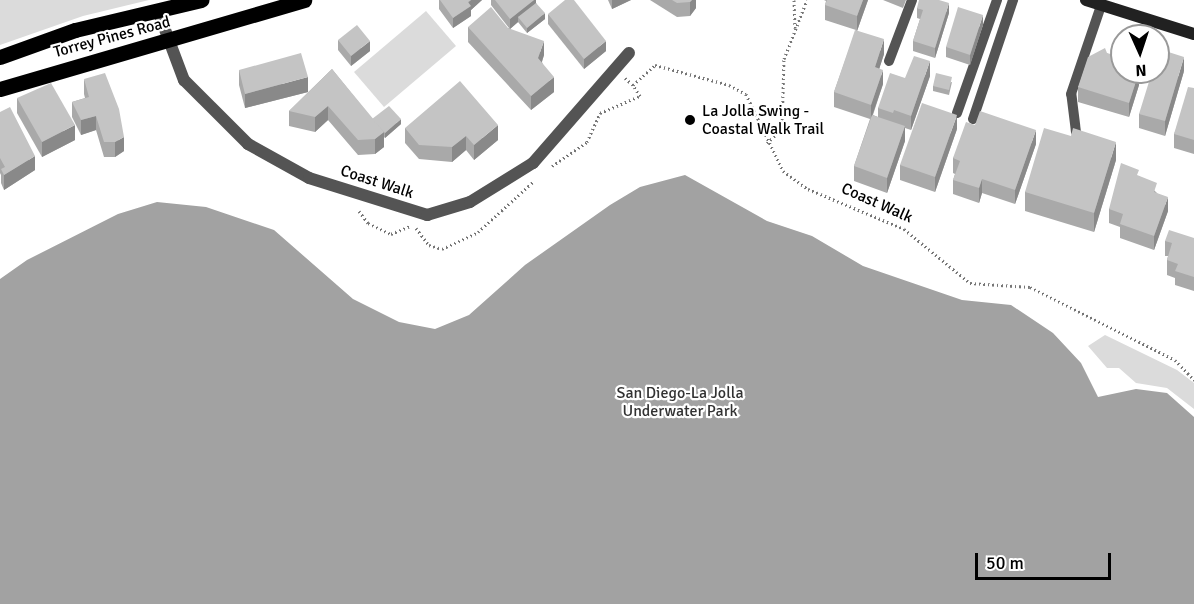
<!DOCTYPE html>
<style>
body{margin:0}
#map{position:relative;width:1194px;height:604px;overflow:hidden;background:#fff;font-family:Signika,sans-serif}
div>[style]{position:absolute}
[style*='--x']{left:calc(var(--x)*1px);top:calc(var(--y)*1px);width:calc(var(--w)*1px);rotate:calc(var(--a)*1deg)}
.green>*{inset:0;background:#dbdbdb}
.water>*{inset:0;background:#a2a2a2}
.path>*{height:3px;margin-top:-1.5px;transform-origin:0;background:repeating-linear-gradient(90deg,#767676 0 1.5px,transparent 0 4.5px)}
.lane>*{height:10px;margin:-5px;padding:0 5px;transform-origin:5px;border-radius:5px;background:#545454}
.street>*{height:12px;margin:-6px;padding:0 6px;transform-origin:6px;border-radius:6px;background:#545454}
.secondary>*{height:12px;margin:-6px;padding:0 6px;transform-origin:6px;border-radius:6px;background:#212121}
.primary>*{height:15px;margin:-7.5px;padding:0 7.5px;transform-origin:7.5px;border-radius:7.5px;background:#000}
.wall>*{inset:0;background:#a9a9a9}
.shaded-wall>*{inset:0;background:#898989}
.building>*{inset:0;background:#c4c4c4}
.dots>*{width:16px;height:16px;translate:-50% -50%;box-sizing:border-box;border:3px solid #fff;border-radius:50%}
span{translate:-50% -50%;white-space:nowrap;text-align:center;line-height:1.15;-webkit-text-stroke:4.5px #fff;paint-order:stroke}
.street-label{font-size:16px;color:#000}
.poi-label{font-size:16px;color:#000}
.left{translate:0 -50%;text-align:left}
.park-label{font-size:16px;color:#323232}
.north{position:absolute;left:1110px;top:24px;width:60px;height:60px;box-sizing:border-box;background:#fff;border:2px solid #999;border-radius:50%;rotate:177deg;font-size:16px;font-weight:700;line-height:24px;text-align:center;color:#000}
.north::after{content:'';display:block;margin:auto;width:21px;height:27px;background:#000;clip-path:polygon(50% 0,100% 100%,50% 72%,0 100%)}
.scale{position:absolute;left:975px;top:553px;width:136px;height:27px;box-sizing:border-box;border:3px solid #000;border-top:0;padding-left:8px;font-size:18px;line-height:21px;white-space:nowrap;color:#000;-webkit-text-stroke:4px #fff;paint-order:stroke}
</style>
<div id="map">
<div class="green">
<div style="clip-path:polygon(0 0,149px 0,83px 16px,0 45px)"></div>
<div style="clip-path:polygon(426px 11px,456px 46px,384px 107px,354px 72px)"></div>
<div style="clip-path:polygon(1105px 335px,1177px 370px,1194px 383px,1194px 409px,1167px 388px,1136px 383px,1119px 368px,1107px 368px,1088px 346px)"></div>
</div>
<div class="water">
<div style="clip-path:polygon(685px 175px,767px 221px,812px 236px,863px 266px,962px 300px,1011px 305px,1053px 333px,1081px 363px,1098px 397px,1136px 389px,1167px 393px,1194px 417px,1194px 604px,0 604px,0 279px,27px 260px,118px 214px,157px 202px,206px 207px,274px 230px,353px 299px,399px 322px,435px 329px,469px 315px,525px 265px,610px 205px,640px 187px)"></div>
</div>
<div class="path">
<div style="--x:794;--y:0;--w:28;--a:88"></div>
<div style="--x:625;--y:78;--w:11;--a:41"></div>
<div style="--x:633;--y:85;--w:30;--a:-42"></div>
<div style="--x:655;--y:65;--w:77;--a:15.1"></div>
<div style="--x:729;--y:85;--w:19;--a:28"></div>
<div style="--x:746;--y:94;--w:85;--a:64.3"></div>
<div style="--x:783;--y:171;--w:31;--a:36"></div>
<div style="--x:808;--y:189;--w:104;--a:22.6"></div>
<div style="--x:904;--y:229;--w:85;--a:39.3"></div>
<div style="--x:970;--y:283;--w:60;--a:3.8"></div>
<div style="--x:1030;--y:287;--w:162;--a:26.7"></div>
<div style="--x:1175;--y:360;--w:28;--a:46"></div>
<div style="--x:767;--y:143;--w:21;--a:-43"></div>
<div style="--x:782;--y:129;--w:70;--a:-88.4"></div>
<div style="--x:784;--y:59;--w:63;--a:-68.7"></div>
<div style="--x:552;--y:166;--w:42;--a:-34.4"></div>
<div style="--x:587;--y:142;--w:32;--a:-66"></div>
<div style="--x:600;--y:113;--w:43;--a:-23"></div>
<div style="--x:640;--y:96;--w:13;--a:-122"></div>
<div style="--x:359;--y:211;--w:15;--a:53"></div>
<div style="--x:368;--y:223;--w:25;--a:26"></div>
<div style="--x:391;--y:234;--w:21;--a:-23"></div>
<div style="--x:416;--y:228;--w:21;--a:53"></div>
<div style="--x:429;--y:245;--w:14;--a:17"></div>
<div style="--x:442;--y:249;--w:40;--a:-25"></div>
<div style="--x:478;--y:232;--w:74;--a:-42.3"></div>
</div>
<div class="lane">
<div style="--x:889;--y:61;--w:65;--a:-69.3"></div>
<div style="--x:957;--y:113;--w:120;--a:-70.5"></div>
<div style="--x:973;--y:119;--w:126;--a:-71.4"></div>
<div style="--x:1076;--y:132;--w:38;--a:-97"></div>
<div style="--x:1071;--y:94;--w:93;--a:-71.2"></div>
</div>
<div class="street">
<div style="--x:158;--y:11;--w:74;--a:69.4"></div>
<div style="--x:184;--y:80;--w:91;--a:45"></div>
<div style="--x:248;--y:144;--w:70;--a:29.1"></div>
<div style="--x:309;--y:178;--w:124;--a:17.4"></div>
<div style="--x:427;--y:215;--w:45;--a:-16.8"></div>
<div style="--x:470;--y:202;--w:74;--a:-31.8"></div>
<div style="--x:533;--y:163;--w:146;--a:-48.9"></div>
</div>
<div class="secondary">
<div style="--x:1086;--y:0;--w:113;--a:17.5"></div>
</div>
<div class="primary">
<div style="--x:0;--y:57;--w:80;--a:-19.8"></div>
<div style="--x:75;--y:30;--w:130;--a:-13.4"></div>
<div style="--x:0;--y:89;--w:317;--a:-16.3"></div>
</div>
<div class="wall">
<div style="clip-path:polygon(439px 0,482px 0,471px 10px,471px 16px,453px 28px,439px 9px)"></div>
<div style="clip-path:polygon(491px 0,536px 0,536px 3px,545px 19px,527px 33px,518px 22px,510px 29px,544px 55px,542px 62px,554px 92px,531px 110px,468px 42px,468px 27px,509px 28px,491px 5px)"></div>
<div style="clip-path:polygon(608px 0,631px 0,612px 9px)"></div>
<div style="clip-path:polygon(650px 0,696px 0,696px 8px,690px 16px,677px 17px)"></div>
<div style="clip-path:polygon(824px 0,868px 0,857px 31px,884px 54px,879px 69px,883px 84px,873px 115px,878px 117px,878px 108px,905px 78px,930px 76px,911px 130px,905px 128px,905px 141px,887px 193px,854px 181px,854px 166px,870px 119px,834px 107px,834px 92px,856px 30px,825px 20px,825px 5px,826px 1px)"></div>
<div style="clip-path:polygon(883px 0,906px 0,903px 8px)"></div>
<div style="clip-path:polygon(917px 8px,949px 13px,935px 58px,913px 51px,913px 41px,920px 19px,917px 18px)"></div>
<div style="clip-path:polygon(548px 14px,606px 51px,584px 69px,548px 24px)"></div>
<div style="clip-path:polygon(983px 25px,970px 65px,946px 57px,946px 47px)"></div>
<div style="clip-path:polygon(338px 40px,370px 51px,351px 66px,338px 50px)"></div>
<div style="clip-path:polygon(1107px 53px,1122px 72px,1139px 72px,1139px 85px,1129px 117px,1078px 102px,1078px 87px)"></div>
<div style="clip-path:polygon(332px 69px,372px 119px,401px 124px,385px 138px,384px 137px,384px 147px,375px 154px,358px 155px,328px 120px,315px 132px,289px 126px,289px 111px)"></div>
<div style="clip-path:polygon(239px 70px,308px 92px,245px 108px,239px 85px)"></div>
<div style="clip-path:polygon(1184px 71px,1165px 136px,1139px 128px,1139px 114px)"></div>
<div style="clip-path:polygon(84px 79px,124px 151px,115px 157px,104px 157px,96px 130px,81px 135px,72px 117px,72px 102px,85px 98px,84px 94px)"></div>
<div style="clip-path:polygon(952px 82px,949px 95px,933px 91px,933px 86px)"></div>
<div style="clip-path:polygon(1194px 88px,1194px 154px,1174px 148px,1174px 134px)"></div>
<div style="clip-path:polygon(17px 98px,75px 140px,42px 157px,17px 113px)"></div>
<div style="clip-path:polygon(0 112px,35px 170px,4px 190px,1px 183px,1px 175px,0 173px)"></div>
<div style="clip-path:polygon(975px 125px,1036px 144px,1015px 204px,982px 193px,979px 203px,953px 194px,953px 180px,955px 174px,953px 173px,953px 158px)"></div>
<div style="clip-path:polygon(405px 128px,498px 140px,474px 160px,466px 150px,452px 162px,419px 159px,405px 143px)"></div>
<div style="clip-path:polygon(957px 129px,935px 192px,900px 180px,900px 165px)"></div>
<div style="clip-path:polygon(1071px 136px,1116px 160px,1094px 232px,1025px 211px,1025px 192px)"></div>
<div style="clip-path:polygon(1139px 176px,1157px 193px,1168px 211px,1154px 250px,1120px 238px,1120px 227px,1109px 223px,1109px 209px)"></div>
<div style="clip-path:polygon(1194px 238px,1194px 291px,1175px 285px,1175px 278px,1167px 275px,1167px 260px,1168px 256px,1165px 256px,1165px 241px)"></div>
</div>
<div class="shaded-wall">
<div style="clip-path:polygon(471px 0,482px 0,471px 10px,471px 16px,453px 28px,453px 18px)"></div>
<div style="clip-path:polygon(534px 0,536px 0,536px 8px,518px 17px,518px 22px,510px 29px,510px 19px)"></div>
<div style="clip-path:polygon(612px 0,631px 0,612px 9px)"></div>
<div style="clip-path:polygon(692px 0,696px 0,696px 8px,690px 16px,690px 2px)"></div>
<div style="clip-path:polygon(863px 0,868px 0,857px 31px,857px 16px)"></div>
<div style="clip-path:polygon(949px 3px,949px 13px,935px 58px,935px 48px)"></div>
<div style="clip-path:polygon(545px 13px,545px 19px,527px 33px,527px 28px)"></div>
<div style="clip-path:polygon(983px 15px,983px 25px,970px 65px,970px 55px)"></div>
<div style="clip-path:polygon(884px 39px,884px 54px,875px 82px,875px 67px)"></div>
<div style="clip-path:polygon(370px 41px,370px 51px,351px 66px,351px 56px)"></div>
<div style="clip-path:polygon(544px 41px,544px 55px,538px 73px,538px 58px)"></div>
<div style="clip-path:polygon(606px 41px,606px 51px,584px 69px,584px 59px)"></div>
<div style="clip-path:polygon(1184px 57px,1184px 71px,1165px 136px,1165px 121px)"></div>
<div style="clip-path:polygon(930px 61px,930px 76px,911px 130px,911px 116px)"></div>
<div style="clip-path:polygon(883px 70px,883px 84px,871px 119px,871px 105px)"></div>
<div style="clip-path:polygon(1139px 72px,1139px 85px,1129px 117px,1129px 103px)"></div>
<div style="clip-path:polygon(308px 77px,308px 92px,245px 108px,245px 94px)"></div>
<div style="clip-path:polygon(554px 77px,554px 92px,531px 110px,531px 96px)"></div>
<div style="clip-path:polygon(328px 106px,328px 120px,315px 132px,315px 117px)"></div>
<div style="clip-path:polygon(957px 115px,957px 129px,935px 192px,935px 177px)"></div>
<div style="clip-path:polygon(96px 116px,96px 130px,81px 135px,81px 120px)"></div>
<div style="clip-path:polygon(401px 119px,401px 124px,385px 138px,385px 133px)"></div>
<div style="clip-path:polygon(75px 125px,75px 140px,42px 157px,42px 142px)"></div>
<div style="clip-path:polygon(498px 125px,498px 140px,474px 160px,474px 145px)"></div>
<div style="clip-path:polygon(905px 126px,905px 141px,887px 193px,887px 178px)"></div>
<div style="clip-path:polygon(1036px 130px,1036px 144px,1015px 204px,1015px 190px)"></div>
<div style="clip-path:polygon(384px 132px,384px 147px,375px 154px,375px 139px)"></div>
<div style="clip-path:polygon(466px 136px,466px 150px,452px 162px,452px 147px)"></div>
<div style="clip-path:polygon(124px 137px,124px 151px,115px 157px,115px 142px)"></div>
<div style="clip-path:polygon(1116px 142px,1116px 160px,1094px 232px,1094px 213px)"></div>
<div style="clip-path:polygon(35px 156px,35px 170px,4px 190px,4px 175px)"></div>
<div style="clip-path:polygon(982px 179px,982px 193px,979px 203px,979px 188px)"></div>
<div style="clip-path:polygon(1168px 197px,1168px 211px,1154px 250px,1154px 236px)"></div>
</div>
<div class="building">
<div style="clip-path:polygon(440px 0,471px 0,468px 2px,471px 6px,453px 18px)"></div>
<div style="clip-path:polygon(495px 0,534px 0,510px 19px)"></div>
<div style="clip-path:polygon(565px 0,574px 0,606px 41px,584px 59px,548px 14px)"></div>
<div style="clip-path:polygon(672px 0,692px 0,690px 2px,677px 3px)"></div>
<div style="clip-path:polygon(827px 0,863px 0,857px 16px,825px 5px)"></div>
<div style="clip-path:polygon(919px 0,939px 0,949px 3px,935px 48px,913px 41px,923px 10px,917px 8px)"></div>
<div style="clip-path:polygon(536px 3px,545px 13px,527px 28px,518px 17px)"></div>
<div style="clip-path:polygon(491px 7px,508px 28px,544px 41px,538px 58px,554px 77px,531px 96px,468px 27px)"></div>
<div style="clip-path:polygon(958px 7px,983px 15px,970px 55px,946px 47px)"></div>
<div style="clip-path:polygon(357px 25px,370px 41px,351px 56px,338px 40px)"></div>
<div style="clip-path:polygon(855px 30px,884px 39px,875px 67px,883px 70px,871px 105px,834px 92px)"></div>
<div style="clip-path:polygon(1105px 48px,1107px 53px,1120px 57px,1122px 52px,1122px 72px,1139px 72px,1129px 103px,1078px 87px,1088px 57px)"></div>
<div style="clip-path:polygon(1159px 49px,1184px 57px,1165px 121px,1139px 114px,1152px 72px,1158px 72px)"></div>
<div style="clip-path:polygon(301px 53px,308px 77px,245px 94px,239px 70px)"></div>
<div style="clip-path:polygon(914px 56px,930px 61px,911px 116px,894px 110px,893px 113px,878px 108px,890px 73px,905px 78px)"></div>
<div style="clip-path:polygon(332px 69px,384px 132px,375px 139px,358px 140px,328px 106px,315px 117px,289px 111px)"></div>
<div style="clip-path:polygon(105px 73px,119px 109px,124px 137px,115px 142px,104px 142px,96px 116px,81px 120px,72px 102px,89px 97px,84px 79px)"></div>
<div style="clip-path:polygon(936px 73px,952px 77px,949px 90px,933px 86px)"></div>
<div style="clip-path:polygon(460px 81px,498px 125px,474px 145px,466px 136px,452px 147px,419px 145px,405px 128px)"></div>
<div style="clip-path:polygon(51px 83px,75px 125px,42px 142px,17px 98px)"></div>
<div style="clip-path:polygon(1188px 87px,1194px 88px,1194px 140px,1174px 134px)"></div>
<div style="clip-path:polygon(922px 103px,957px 115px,935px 177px,900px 165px)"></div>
<div style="clip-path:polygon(389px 106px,401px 119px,385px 133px,372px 119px)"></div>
<div style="clip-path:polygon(10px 107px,35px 156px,4px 175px,1px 169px,5px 167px,0 158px,0 112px)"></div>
<div style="clip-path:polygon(980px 111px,1036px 130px,1015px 190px,982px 179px,979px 188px,953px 180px,960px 161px,953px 158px,966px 122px,975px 125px)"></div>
<div style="clip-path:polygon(872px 115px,905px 126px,887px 178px,854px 166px)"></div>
<div style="clip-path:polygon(1044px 128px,1071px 136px,1073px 128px,1116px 142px,1094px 213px,1025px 192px)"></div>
<div style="clip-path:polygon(1121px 163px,1139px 170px,1137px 175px,1157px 183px,1154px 192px,1168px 197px,1154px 236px,1120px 224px,1123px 214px,1109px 209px)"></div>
<div style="clip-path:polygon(1169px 230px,1194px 238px,1194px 277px,1175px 271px,1178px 264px,1167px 260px,1172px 243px,1165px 241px)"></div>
</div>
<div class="dots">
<div style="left:690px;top:120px;background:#000"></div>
</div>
<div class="street-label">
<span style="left:112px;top:37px;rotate:-15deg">Torrey Pines Road</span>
<span style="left:377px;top:182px;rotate:18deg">Coast Walk</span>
<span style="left:877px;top:203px;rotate:24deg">Coast Walk</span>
</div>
<div class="poi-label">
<span class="left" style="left:702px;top:120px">La Jolla Swing -<br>Coastal Walk Trail</span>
</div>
<div class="park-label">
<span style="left:680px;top:402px">San Diego-La Jolla<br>Underwater Park</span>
</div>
<div class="north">N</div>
<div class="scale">50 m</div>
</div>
